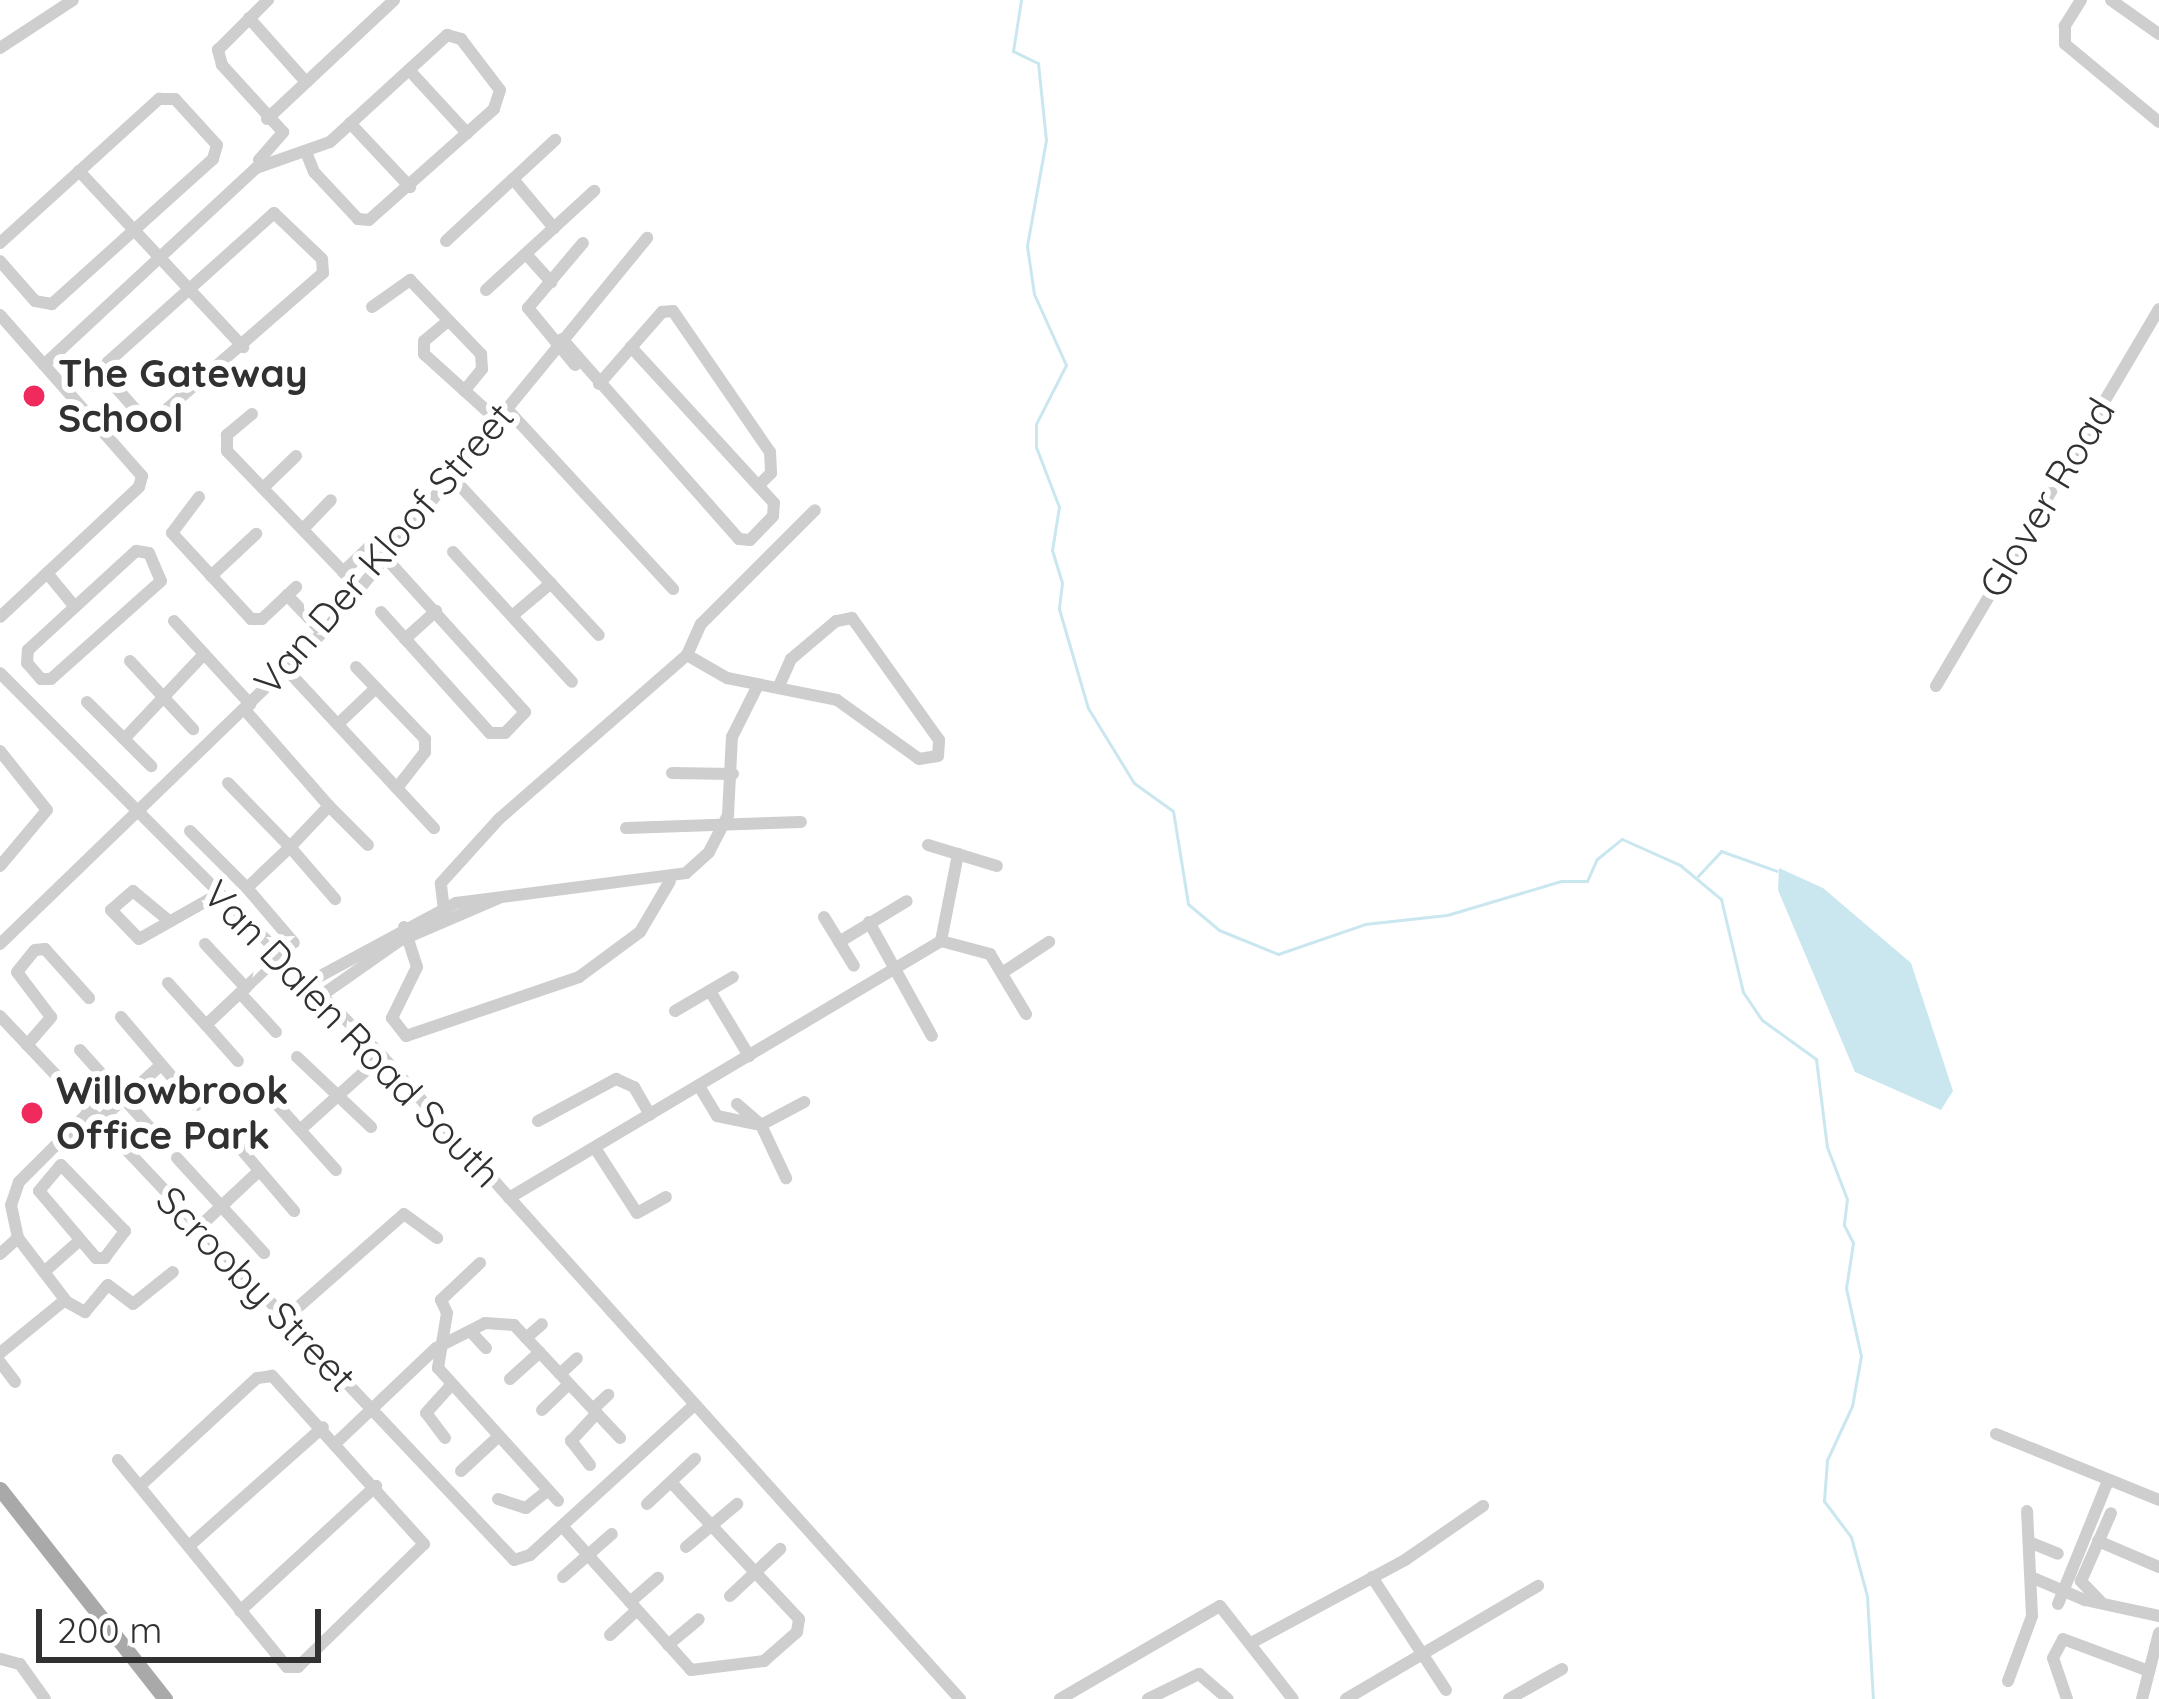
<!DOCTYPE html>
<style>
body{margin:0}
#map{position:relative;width:2159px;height:1699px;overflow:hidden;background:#fff;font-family:Quicksand,sans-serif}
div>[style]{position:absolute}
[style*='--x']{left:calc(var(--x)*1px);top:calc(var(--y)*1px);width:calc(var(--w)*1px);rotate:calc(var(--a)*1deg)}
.water>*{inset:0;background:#cae7ef}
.stream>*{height:3px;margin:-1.5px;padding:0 1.5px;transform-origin:1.5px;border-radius:1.5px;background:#cae7ef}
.minor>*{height:12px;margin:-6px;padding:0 6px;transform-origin:6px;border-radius:6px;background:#cecece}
.major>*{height:15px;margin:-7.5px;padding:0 7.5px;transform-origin:7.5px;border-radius:7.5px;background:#a9a9a9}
.dots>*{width:33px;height:33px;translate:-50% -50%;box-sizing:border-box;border:6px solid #fff;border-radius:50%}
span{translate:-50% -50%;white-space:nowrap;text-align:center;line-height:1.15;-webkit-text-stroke:12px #fff;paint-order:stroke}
.poi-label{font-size:39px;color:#313131;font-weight:700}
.left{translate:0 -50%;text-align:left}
.street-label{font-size:39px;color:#313131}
.scale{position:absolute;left:36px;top:1609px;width:285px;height:54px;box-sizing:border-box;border:6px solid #313131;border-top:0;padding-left:15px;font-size:36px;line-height:42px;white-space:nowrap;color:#313131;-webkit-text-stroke:9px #fff;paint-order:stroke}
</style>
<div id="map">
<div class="water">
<div style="clip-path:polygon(1779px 868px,1823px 888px,1911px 963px,1953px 1091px,1941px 1110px,1855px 1072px,1778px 890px)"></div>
</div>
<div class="stream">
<div style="--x:1021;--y:0;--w:52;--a:98.9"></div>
<div style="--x:1013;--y:51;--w:28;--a:26"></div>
<div style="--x:1038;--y:63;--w:77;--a:84.1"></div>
<div style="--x:1046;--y:140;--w:108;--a:100.2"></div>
<div style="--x:1027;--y:246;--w:49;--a:81.7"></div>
<div style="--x:1034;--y:294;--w:78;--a:65.7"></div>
<div style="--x:1066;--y:365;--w:66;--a:117"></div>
<div style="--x:1036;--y:424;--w:23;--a:90"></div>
<div style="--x:1036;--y:447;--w:64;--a:69"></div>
<div style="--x:1059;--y:507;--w:44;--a:99.2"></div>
<div style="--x:1052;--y:550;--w:34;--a:73"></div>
<div style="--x:1062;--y:583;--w:26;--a:97"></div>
<div style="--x:1059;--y:609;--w:103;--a:73.7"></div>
<div style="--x:1088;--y:708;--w:88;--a:58.5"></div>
<div style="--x:1134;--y:783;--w:48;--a:35.7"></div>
<div style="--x:1173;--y:811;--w:94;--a:80.8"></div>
<div style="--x:1188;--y:904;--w:40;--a:40"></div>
<div style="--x:1219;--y:930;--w:64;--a:22.1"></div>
<div style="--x:1278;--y:954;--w:92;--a:-19"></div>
<div style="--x:1365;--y:924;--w:82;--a:-6.3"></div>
<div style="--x:1447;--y:915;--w:119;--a:-16.6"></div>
<div style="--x:1561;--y:881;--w:26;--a:0"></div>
<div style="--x:1587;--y:881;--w:24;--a:-66"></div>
<div style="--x:1597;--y:859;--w:32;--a:-39"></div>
<div style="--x:1622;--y:839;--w:64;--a:24.1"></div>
<div style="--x:1680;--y:865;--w:53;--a:39.7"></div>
<div style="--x:1721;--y:899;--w:96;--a:76.7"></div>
<div style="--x:1743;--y:992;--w:34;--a:56"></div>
<div style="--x:1762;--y:1020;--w:67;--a:35.8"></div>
<div style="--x:1816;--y:1059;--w:89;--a:82.9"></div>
<div style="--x:1827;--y:1147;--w:56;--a:69"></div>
<div style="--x:1847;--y:1199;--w:26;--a:97"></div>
<div style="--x:1844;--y:1225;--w:20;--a:63"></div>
<div style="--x:1853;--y:1243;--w:46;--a:98.8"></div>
<div style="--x:1846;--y:1288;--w:70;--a:77.6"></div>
<div style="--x:1861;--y:1356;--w:51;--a:100.2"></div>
<div style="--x:1852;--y:1406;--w:60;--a:114.8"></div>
<div style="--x:1827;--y:1460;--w:41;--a:94.2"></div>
<div style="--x:1824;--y:1501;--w:45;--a:53.1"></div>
<div style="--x:1851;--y:1537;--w:61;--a:74.8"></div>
<div style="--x:1867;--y:1596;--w:103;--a:86.7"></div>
<div style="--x:1698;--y:876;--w:34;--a:-47"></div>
<div style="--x:1721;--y:851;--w:59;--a:19.7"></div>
</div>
<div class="minor">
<div style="--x:2081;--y:0;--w:31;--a:122"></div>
<div style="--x:2065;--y:26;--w:18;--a:90"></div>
<div style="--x:2065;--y:44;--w:122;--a:39.7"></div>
<div style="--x:2111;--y:0;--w:59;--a:35.3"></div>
<div style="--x:249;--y:18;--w:86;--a:48.3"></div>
<div style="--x:0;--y:48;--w:87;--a:-33.3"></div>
<div style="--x:409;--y:70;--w:86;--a:47.4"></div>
<div style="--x:267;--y:119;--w:174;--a:-43.1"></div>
<div style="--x:350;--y:123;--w:88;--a:46.8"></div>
<div style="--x:259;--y:160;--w:37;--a:-49"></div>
<div style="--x:283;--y:132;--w:91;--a:-132.3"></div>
<div style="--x:222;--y:65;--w:16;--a:-105"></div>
<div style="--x:218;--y:50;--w:71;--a:-45"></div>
<div style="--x:79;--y:171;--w:241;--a:47"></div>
<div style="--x:513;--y:179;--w:64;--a:50.1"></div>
<div style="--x:274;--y:213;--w:66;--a:43.8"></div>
<div style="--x:322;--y:259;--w:14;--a:86"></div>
<div style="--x:323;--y:273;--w:231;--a:138.9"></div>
<div style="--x:149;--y:425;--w:65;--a:-131.3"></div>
<div style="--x:106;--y:376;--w:14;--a:-82"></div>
<div style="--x:108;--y:362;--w:223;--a:-41.9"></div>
<div style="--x:446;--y:241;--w:149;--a:-42.8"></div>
<div style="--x:0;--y:243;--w:215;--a:-42.2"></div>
<div style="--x:159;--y:99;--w:16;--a:0"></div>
<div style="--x:175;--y:99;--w:62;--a:47.6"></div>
<div style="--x:217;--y:145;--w:15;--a:106"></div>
<div style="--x:213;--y:159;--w:217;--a:138"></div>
<div style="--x:52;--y:304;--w:17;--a:-170"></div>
<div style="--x:35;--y:301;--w:53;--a:-131.2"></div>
<div style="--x:526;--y:254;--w:38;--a:48"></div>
<div style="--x:486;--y:290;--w:147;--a:-42.5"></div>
<div style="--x:372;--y:307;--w:47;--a:-35.4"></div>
<div style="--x:410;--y:280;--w:103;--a:46.2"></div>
<div style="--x:481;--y:354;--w:15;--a:86"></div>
<div style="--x:482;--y:369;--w:28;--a:129"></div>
<div style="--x:0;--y:315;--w:215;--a:48.6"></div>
<div style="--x:142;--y:476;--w:11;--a:105"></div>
<div style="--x:139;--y:487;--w:190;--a:136.9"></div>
<div style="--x:448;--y:321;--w:31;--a:140"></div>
<div style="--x:424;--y:341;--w:13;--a:90"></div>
<div style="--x:424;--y:354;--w:98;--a:42.1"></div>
<div style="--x:562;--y:339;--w:267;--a:48.5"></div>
<div style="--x:739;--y:539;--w:11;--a:5"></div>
<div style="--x:750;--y:540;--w:33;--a:-46"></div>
<div style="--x:773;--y:516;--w:13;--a:-86"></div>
<div style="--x:774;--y:503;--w:212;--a:-132.5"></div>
<div style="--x:44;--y:365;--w:289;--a:-42.9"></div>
<div style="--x:256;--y:168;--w:78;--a:-19.4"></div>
<div style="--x:330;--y:142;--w:159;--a:-42.4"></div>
<div style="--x:447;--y:35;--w:15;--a:16"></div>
<div style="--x:461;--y:39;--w:64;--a:52.6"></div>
<div style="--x:500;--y:90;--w:20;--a:108"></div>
<div style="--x:494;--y:109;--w:167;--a:138.4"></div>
<div style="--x:369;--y:220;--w:11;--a:-175"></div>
<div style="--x:358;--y:219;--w:64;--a:-133.1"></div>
<div style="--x:314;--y:172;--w:22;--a:-112"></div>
<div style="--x:575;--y:365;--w:74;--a:-129.5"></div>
<div style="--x:528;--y:308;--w:85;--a:-49.8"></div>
<div style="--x:599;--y:384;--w:96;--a:-48.8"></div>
<div style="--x:662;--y:312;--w:11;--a:-5"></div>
<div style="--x:673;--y:311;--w:171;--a:55.5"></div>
<div style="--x:770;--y:452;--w:21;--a:87"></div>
<div style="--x:771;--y:473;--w:18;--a:135"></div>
<div style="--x:507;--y:409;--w:245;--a:47.3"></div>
<div style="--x:252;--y:414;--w:33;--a:140"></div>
<div style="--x:227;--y:435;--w:16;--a:90"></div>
<div style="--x:227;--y:451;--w:190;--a:46.1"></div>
<div style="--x:451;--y:476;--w:217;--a:47.1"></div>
<div style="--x:263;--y:488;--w:46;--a:-44.1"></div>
<div style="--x:199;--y:497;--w:45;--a:126.9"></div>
<div style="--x:172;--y:533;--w:117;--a:47.4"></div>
<div style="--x:251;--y:619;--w:11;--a:0"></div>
<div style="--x:262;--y:619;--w:47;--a:-43.3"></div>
<div style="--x:303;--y:529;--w:40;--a:-46"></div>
<div style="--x:136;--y:551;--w:13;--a:9"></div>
<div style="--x:149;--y:553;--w:30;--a:67"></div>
<div style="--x:161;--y:581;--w:147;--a:138.3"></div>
<div style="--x:51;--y:679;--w:10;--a:180"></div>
<div style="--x:41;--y:679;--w:21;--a:-131"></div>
<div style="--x:27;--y:663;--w:13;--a:-86"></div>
<div style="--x:28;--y:650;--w:147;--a:-42.5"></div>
<div style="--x:453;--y:552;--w:176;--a:47.5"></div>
<div style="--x:343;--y:572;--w:40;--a:-44"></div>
<div style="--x:47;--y:573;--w:44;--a:50.5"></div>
<div style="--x:211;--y:576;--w:62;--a:-43"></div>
<div style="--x:287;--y:595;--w:52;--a:46.5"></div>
<div style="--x:381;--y:612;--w:163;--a:48"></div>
<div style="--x:490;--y:733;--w:15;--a:0"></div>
<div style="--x:505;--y:733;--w:29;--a:-46"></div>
<div style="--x:525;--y:712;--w:210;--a:-132.1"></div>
<div style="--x:512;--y:616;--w:51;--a:-40.2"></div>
<div style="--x:174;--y:621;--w:113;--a:47.5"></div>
<div style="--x:405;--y:639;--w:42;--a:-42.1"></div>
<div style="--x:687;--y:655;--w:46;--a:29.9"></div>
<div style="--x:727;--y:678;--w:112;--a:11.3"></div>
<div style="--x:837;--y:700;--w:101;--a:35.7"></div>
<div style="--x:919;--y:759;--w:19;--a:-9"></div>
<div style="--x:938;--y:756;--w:16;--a:-86"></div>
<div style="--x:939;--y:740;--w:150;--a:-125.5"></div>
<div style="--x:852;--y:618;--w:16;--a:169"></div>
<div style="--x:836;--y:621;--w:59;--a:139.8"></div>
<div style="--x:791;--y:659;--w:27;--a:114"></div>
<div style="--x:130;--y:661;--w:93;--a:47.2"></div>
<div style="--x:356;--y:667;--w:100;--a:46.2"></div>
<div style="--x:425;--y:739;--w:13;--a:90"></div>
<div style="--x:425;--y:752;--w:46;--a:127.9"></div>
<div style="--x:287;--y:670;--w:216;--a:47.1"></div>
<div style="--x:0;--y:673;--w:541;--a:45.07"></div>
<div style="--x:382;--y:1056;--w:865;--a:48.05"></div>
<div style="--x:1936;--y:686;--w:438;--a:-59.4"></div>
<div style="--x:87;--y:702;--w:91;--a:45"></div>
<div style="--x:338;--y:724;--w:52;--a:-43.5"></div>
<div style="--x:124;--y:739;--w:117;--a:-46.7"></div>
<div style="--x:0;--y:751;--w:75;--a:51.5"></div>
<div style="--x:47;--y:810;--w:73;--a:130"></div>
<div style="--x:672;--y:773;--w:61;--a:0.9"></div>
<div style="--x:228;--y:783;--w:89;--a:45.9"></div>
<div style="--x:290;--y:847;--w:57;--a:-46.4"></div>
<div style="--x:329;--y:806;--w:128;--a:-131.2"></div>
<div style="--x:329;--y:806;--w:55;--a:45"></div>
<div style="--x:626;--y:828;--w:175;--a:-2"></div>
<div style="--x:190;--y:831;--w:81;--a:45"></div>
<div style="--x:247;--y:888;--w:59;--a:-43.6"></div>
<div style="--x:290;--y:847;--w:69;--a:49.1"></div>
<div style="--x:928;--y:845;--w:72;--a:16.9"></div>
<div style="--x:247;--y:888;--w:72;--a:49.5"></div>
<div style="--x:824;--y:917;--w:57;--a:58.5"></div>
<div style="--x:445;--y:918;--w:35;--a:-97"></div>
<div style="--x:441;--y:883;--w:86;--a:-47.8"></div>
<div style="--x:499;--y:819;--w:249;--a:-41.1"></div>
<div style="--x:687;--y:655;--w:34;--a:-66"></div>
<div style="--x:701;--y:624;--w:161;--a:-45"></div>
<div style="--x:168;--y:920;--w:45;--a:-140.4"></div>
<div style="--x:133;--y:891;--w:29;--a:139"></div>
<div style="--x:111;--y:910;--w:40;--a:46"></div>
<div style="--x:139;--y:939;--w:92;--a:-29.4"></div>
<div style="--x:869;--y:922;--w:130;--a:61.1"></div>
<div style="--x:404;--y:927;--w:42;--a:72"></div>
<div style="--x:417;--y:967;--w:57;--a:116.1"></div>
<div style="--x:392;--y:1018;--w:23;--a:52"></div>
<div style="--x:406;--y:1036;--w:183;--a:-18.8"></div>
<div style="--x:579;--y:977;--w:76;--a:-36.4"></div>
<div style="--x:640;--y:932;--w:59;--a:-59.5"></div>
<div style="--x:941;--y:941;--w:89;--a:-78.9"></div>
<div style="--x:839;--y:942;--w:79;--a:-31.1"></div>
<div style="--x:0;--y:944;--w:458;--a:-44"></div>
<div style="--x:329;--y:626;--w:502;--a:-50.66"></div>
<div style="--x:205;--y:944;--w:60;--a:47"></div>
<div style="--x:1005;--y:971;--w:53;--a:-33.4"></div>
<div style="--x:311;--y:981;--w:165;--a:-28.3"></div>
<div style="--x:456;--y:903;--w:232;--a:-7.4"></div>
<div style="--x:686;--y:873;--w:31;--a:-42"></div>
<div style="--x:709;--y:852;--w:42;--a:-62.8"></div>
<div style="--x:728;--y:815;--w:78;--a:-87.1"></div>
<div style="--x:732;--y:737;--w:58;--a:-63.4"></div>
<div style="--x:168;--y:983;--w:57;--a:47.9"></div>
<div style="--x:206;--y:1025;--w:103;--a:-43.4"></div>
<div style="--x:710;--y:991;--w:76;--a:59"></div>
<div style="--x:240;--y:993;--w:53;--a:47.3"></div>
<div style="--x:322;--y:995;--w:94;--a:-35"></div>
<div style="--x:399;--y:941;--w:107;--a:-23.2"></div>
<div style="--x:675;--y:1011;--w:67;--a:-30.4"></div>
<div style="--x:0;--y:1016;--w:748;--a:46.62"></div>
<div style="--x:514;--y:1560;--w:17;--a:-17"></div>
<div style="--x:530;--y:1555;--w:221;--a:-42.4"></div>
<div style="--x:121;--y:1017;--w:116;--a:49.6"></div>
<div style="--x:206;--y:1025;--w:48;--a:48.4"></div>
<div style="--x:27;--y:1045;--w:37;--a:-49"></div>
<div style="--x:51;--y:1017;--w:56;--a:-127.1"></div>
<div style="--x:17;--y:972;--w:28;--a:-51"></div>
<div style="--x:35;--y:950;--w:10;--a:-6"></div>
<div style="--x:45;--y:949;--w:66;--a:48.1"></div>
<div style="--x:80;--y:1050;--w:120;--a:48"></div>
<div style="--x:297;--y:1057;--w:102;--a:43.4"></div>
<div style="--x:699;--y:1086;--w:35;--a:59"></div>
<div style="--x:717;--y:1116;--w:45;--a:11.6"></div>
<div style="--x:761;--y:1125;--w:49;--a:-28.1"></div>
<div style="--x:263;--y:1089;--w:109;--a:48"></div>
<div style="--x:737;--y:1104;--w:32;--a:41"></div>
<div style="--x:761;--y:1125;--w:59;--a:64.7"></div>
<div style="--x:88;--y:1113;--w:98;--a:135"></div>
<div style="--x:19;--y:1182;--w:24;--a:109"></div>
<div style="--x:11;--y:1205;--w:34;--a:78"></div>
<div style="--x:18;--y:1238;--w:81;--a:52.6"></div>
<div style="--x:67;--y:1302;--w:21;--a:29"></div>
<div style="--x:85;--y:1312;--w:35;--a:-50"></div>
<div style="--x:108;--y:1285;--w:31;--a:37"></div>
<div style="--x:133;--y:1304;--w:51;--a:-38.7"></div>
<div style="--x:538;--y:1121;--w:89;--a:-28.3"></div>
<div style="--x:616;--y:1079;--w:20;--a:24"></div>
<div style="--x:634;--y:1087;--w:32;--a:60"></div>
<div style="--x:97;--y:1123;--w:86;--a:-42.2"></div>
<div style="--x:224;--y:1129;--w:108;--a:49.5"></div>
<div style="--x:300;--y:1130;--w:110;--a:-42.1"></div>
<div style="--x:595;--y:1148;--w:77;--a:57.1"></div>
<div style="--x:637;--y:1213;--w:33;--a:-29"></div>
<div style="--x:177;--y:1158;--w:129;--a:47.5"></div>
<div style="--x:61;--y:1165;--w:92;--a:45.9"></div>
<div style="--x:125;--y:1231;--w:34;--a:127"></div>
<div style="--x:105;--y:1258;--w:9;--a:180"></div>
<div style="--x:96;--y:1258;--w:88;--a:-130.4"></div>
<div style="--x:39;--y:1191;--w:34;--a:-50"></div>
<div style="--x:509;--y:1198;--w:503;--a:-30.75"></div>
<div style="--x:941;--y:941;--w:51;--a:14.9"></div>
<div style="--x:990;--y:954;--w:70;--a:59"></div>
<div style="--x:196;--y:1230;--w:86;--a:-43.1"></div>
<div style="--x:0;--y:1254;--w:24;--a:-42"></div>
<div style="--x:480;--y:1263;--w:54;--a:136.5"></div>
<div style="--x:441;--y:1300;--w:14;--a:65"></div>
<div style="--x:447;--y:1313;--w:56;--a:99.3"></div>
<div style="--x:438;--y:1368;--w:179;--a:47.9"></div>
<div style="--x:44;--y:1272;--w:48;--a:-41.6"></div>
<div style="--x:288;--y:1316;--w:154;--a:-41.3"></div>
<div style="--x:404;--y:1214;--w:41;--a:36"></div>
<div style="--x:471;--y:1332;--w:22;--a:47"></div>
<div style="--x:526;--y:1338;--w:21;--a:-41"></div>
<div style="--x:436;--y:1348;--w:55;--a:-27"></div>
<div style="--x:485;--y:1323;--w:29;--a:4"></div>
<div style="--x:514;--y:1325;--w:155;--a:46.8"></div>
<div style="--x:0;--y:1353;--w:84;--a:-39.2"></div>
<div style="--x:0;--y:1362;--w:25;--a:53"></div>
<div style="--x:560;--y:1374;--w:23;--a:-43"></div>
<div style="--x:510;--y:1379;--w:40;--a:-42"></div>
<div style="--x:593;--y:1409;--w:21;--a:-43"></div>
<div style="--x:542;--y:1410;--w:37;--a:-44"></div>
<div style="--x:1996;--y:1434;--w:176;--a:22"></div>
<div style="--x:445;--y:1438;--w:31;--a:-127"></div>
<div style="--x:426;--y:1413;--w:36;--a:-48"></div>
<div style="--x:337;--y:1442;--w:137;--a:-43.5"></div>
<div style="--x:118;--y:1460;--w:267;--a:50.8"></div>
<div style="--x:287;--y:1667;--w:11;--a:0"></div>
<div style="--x:298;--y:1667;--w:176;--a:-44.3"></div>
<div style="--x:424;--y:1544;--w:227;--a:-132.1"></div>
<div style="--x:272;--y:1376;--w:15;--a:172"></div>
<div style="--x:257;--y:1378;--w:158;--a:137.3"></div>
<div style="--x:590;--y:1465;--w:31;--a:-128"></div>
<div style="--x:571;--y:1441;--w:38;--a:-47"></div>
<div style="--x:461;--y:1471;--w:50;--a:-42.6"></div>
<div style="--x:498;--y:1499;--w:29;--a:18"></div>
<div style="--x:526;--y:1508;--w:28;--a:-39"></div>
<div style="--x:647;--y:1504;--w:66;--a:-43.2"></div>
<div style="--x:562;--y:1526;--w:193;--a:48.1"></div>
<div style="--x:691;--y:1670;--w:74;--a:-7"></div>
<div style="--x:764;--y:1661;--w:44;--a:-41.3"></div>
<div style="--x:797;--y:1632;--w:13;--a:-81"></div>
<div style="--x:799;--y:1619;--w:187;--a:-133.1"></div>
<div style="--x:2098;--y:1541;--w:66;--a:23.1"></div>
<div style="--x:2029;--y:1542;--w:31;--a:22"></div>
<div style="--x:189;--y:1546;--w:179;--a:-41.6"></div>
<div style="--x:686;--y:1547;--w:67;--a:-40.1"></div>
<div style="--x:563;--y:1577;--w:65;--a:-41.3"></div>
<div style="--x:1372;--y:1577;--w:135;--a:56.8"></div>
<div style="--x:2031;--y:1577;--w:59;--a:23.1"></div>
<div style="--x:2085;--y:1600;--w:76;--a:12.2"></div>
<div style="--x:730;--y:1596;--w:69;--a:-43.2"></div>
<div style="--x:2100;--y:1601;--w:28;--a:-134"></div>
<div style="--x:2081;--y:1581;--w:74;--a:-66.2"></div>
<div style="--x:630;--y:1602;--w:37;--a:-41"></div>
<div style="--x:2058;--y:1604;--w:133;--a:-67.9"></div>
<div style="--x:240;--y:1611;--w:185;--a:-42.6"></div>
<div style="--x:610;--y:1635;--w:37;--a:-43"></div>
<div style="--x:1251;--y:1643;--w:175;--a:-28.3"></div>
<div style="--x:1405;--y:1560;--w:95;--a:-34.7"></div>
<div style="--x:668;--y:1645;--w:40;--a:-40"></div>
<div style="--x:1;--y:1659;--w:20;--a:15"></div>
<div style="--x:20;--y:1664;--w:43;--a:54.5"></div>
<div style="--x:2008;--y:1681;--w:69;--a:-69.7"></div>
<div style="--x:2032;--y:1616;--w:105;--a:-92.7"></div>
<div style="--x:1060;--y:1699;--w:185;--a:-30.2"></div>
<div style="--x:1220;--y:1606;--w:118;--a:51.9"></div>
<div style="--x:1148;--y:1699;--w:57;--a:-26.1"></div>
<div style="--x:1199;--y:1674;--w:38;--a:41"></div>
<div style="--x:1346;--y:1699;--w:223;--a:-30.5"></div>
<div style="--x:1509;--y:1699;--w:61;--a:-29.5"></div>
<div style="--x:2067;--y:1699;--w:43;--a:-108.9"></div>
<div style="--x:2053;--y:1658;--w:21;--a:-62"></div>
<div style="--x:2063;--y:1639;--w:92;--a:20.4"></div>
<div style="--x:2142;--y:1699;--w:68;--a:-75.6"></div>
</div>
<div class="major">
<div style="--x:0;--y:1489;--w:267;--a:51.8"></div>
</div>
<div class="dots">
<div style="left:34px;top:396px;background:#f02a5d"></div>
<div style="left:32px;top:1113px;background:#f02a5d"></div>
</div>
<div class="poi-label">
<span class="left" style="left:58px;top:396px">The Gateway<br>School</span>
<span class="left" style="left:56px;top:1113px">Willowbrook<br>Office Park</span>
</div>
<div class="street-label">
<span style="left:2047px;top:498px;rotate:-59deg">Glover Road</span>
<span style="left:384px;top:549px;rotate:-49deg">Van Der Kloof Street</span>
<span style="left:352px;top:1034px;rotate:46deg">Van Dalen Road South</span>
<span style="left:256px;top:1289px;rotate:46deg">Scrooby Street</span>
</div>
<div class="scale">200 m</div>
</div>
